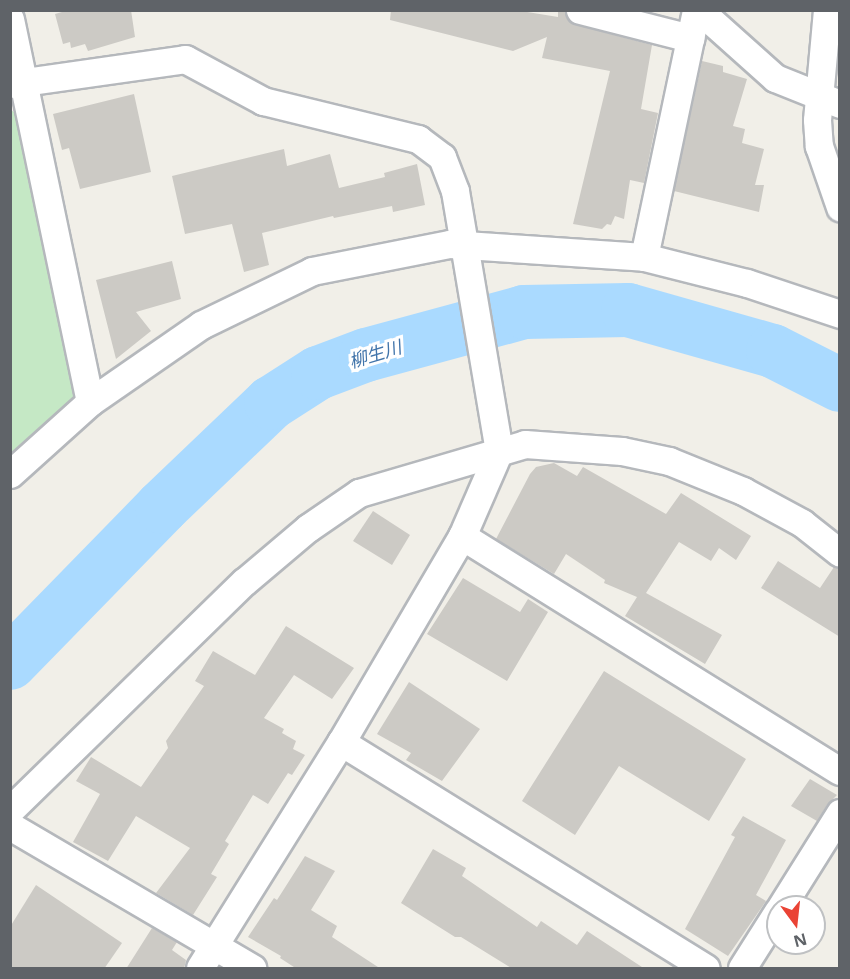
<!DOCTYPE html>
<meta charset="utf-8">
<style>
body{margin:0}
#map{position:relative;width:850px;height:979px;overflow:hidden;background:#f1efe8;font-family:"Noto Sans","Noto Sans JP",sans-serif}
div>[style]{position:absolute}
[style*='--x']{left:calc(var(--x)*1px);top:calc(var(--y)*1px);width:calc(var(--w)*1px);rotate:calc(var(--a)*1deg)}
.green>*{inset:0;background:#c5e8c5}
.river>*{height:54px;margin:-27px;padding:0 27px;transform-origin:27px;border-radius:27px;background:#aadaff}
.building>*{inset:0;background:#cccac5}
.roads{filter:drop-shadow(2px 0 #b5b8bc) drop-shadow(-2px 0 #b5b8bc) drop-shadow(0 2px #b5b8bc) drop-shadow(0 -2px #b5b8bc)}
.street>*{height:27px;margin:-13.5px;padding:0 13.5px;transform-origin:13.5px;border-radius:13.5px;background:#fff}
span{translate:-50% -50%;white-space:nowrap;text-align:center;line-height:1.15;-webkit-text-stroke:6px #fff;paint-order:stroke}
.water-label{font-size:18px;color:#4174aa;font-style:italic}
.frame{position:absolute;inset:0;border:12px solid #5f6368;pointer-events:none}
.north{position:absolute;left:766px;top:895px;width:60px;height:60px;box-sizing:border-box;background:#fff;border:2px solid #bfc1c3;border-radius:50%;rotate:165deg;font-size:16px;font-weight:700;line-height:24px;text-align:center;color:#5f6368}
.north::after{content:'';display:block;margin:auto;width:21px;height:27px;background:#ea4335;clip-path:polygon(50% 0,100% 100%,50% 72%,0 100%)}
</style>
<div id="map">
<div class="green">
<div style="clip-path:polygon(11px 110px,18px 115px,79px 393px,75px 404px,11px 463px)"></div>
</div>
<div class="river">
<div style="--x:10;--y:663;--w:218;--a:-45.7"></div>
<div style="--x:162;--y:507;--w:151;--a:-43.7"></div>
<div style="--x:271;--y:403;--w:56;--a:-32.6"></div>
<div style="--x:318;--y:373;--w:51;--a:-20.6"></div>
<div style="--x:366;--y:355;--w:164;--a:-15.2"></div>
<div style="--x:524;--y:312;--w:104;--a:-1.1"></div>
<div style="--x:628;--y:310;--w:151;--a:15.8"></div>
<div style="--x:773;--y:351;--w:75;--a:26.9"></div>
</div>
<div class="building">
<div style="clip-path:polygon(69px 10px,131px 10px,135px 37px,88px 51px,85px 44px,71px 48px,70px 42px,63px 44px,55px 14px)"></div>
<div style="clip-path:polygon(391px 10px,515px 10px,558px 17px,558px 10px,565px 10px,569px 21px,576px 25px,652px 45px,641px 109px,658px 113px,644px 183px,630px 180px,624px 219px,615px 216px,611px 225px,607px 224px,602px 229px,573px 224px,610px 71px,542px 58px,547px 37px,513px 51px,390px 20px)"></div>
<div style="clip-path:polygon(702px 61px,723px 66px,723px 72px,747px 79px,733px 126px,745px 129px,742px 143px,764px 149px,755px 185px,764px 185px,759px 212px,674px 191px)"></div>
<div style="clip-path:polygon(134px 94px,151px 172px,80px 189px,69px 148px,62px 150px,53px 114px)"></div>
<div style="clip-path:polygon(284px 149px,287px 166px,330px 154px,339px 188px,385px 177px,384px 173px,417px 164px,425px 205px,393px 212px,392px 206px,334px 218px,333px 216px,262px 233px,269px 265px,244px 272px,232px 224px,185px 234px,172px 176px)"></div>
<div style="clip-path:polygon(172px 261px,181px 299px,136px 312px,151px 331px,116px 359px,96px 280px)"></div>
<div style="clip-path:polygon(554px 463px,577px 476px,583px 467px,666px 514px,681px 493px,751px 536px,736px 560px,719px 548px,711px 561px,679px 542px,646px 593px,722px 635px,705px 664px,625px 616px,637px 597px,604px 583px,605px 580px,566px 554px,554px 574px,496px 539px,530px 474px,536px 467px)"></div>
<div style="clip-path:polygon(373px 511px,410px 535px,392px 565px,353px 541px)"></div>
<div style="clip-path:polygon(778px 561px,820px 588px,834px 567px,840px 568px,840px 637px,761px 588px)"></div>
<div style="clip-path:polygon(463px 578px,520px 612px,528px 599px,548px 612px,507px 681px,427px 634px)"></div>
<div style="clip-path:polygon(286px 626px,354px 668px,332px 699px,294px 675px,264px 718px,284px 729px,282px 733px,296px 741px,293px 749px,305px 755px,292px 775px,288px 773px,268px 804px,253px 795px,225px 841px,229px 844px,211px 874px,217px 877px,193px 915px,156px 893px,190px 848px,136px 816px,108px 861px,73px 842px,100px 794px,76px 781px,91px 757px,141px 787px,168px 748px,166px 741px,204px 686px,195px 681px,213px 651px,255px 675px)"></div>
<div style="clip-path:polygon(604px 671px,746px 759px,709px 821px,619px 766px,575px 835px,522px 801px)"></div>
<div style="clip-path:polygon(409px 682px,480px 729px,442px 781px,406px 760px,411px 753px,377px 734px)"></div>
<div style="clip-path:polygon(810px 779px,837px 795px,827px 805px,817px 821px,791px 806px)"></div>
<div style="clip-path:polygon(743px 816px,786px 840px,756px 895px,766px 901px,728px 956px,685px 929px,735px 837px,731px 835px)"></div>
<div style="clip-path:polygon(433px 849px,466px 868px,462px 876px,537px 927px,541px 921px,577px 945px,587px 931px,645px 969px,513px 969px,461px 937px,455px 937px,401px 903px)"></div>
<div style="clip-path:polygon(305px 856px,335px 871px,311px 910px,337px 926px,332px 937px,381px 969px,297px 969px,280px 958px,281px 956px,248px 937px,274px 898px,277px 900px)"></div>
<div style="clip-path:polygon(36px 885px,122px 943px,104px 969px,10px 969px,10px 927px)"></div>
<div style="clip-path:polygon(152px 928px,177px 942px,172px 950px,186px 960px,184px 969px,126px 969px)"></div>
</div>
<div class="roads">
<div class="street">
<div style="--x:580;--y:10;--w:114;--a:14.3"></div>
<div style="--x:699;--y:10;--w:102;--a:41.8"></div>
<div style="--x:775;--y:78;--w:70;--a:21.8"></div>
<div style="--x:827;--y:10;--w:110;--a:95.2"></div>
<div style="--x:817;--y:120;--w:26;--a:86"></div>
<div style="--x:819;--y:146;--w:65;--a:71"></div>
<div style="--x:10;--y:19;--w:391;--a:78.2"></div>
<div style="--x:10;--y:84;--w:177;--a:-8.1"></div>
<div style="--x:185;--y:59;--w:89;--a:28.3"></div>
<div style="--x:263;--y:101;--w:160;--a:13.8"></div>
<div style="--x:418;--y:139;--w:30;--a:37"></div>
<div style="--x:442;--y:157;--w:36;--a:69"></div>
<div style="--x:455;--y:191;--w:264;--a:80.4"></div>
<div style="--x:499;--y:451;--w:93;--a:113.5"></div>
<div style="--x:462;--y:536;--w:239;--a:120.4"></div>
<div style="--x:341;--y:742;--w:266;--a:122"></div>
<div style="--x:644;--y:257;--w:252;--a:-78.1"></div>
<div style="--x:10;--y:474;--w:108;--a:-42"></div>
<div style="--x:90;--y:402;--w:135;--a:-34.7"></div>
<div style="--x:201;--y:325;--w:123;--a:-25.9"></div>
<div style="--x:312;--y:271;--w:141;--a:-11.1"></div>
<div style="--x:450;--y:244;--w:194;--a:3.8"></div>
<div style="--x:644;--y:257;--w:106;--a:14.2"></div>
<div style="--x:747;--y:283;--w:98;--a:18.4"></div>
<div style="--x:462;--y:536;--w:445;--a:31.9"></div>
<div style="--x:341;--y:742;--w:429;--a:31.8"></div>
<div style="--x:10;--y:810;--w:327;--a:-44.3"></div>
<div style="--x:244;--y:582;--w:84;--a:-40.2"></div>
<div style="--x:308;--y:528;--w:62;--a:-34.5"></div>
<div style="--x:359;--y:493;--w:173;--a:-16.4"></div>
<div style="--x:525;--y:444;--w:97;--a:4.1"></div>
<div style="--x:622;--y:451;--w:48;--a:12"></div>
<div style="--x:669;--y:461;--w:80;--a:22.1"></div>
<div style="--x:743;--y:491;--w:67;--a:28.5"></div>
<div style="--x:802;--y:523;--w:48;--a:38.3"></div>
<div style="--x:10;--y:826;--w:281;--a:30.4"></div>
<div style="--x:781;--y:907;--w:111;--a:-57.9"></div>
<div style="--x:742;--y:968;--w:67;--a:-57.7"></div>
</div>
</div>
<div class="water-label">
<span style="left:375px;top:354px;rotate:-17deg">柳生川</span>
</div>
<div class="frame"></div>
<div class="north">N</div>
</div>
